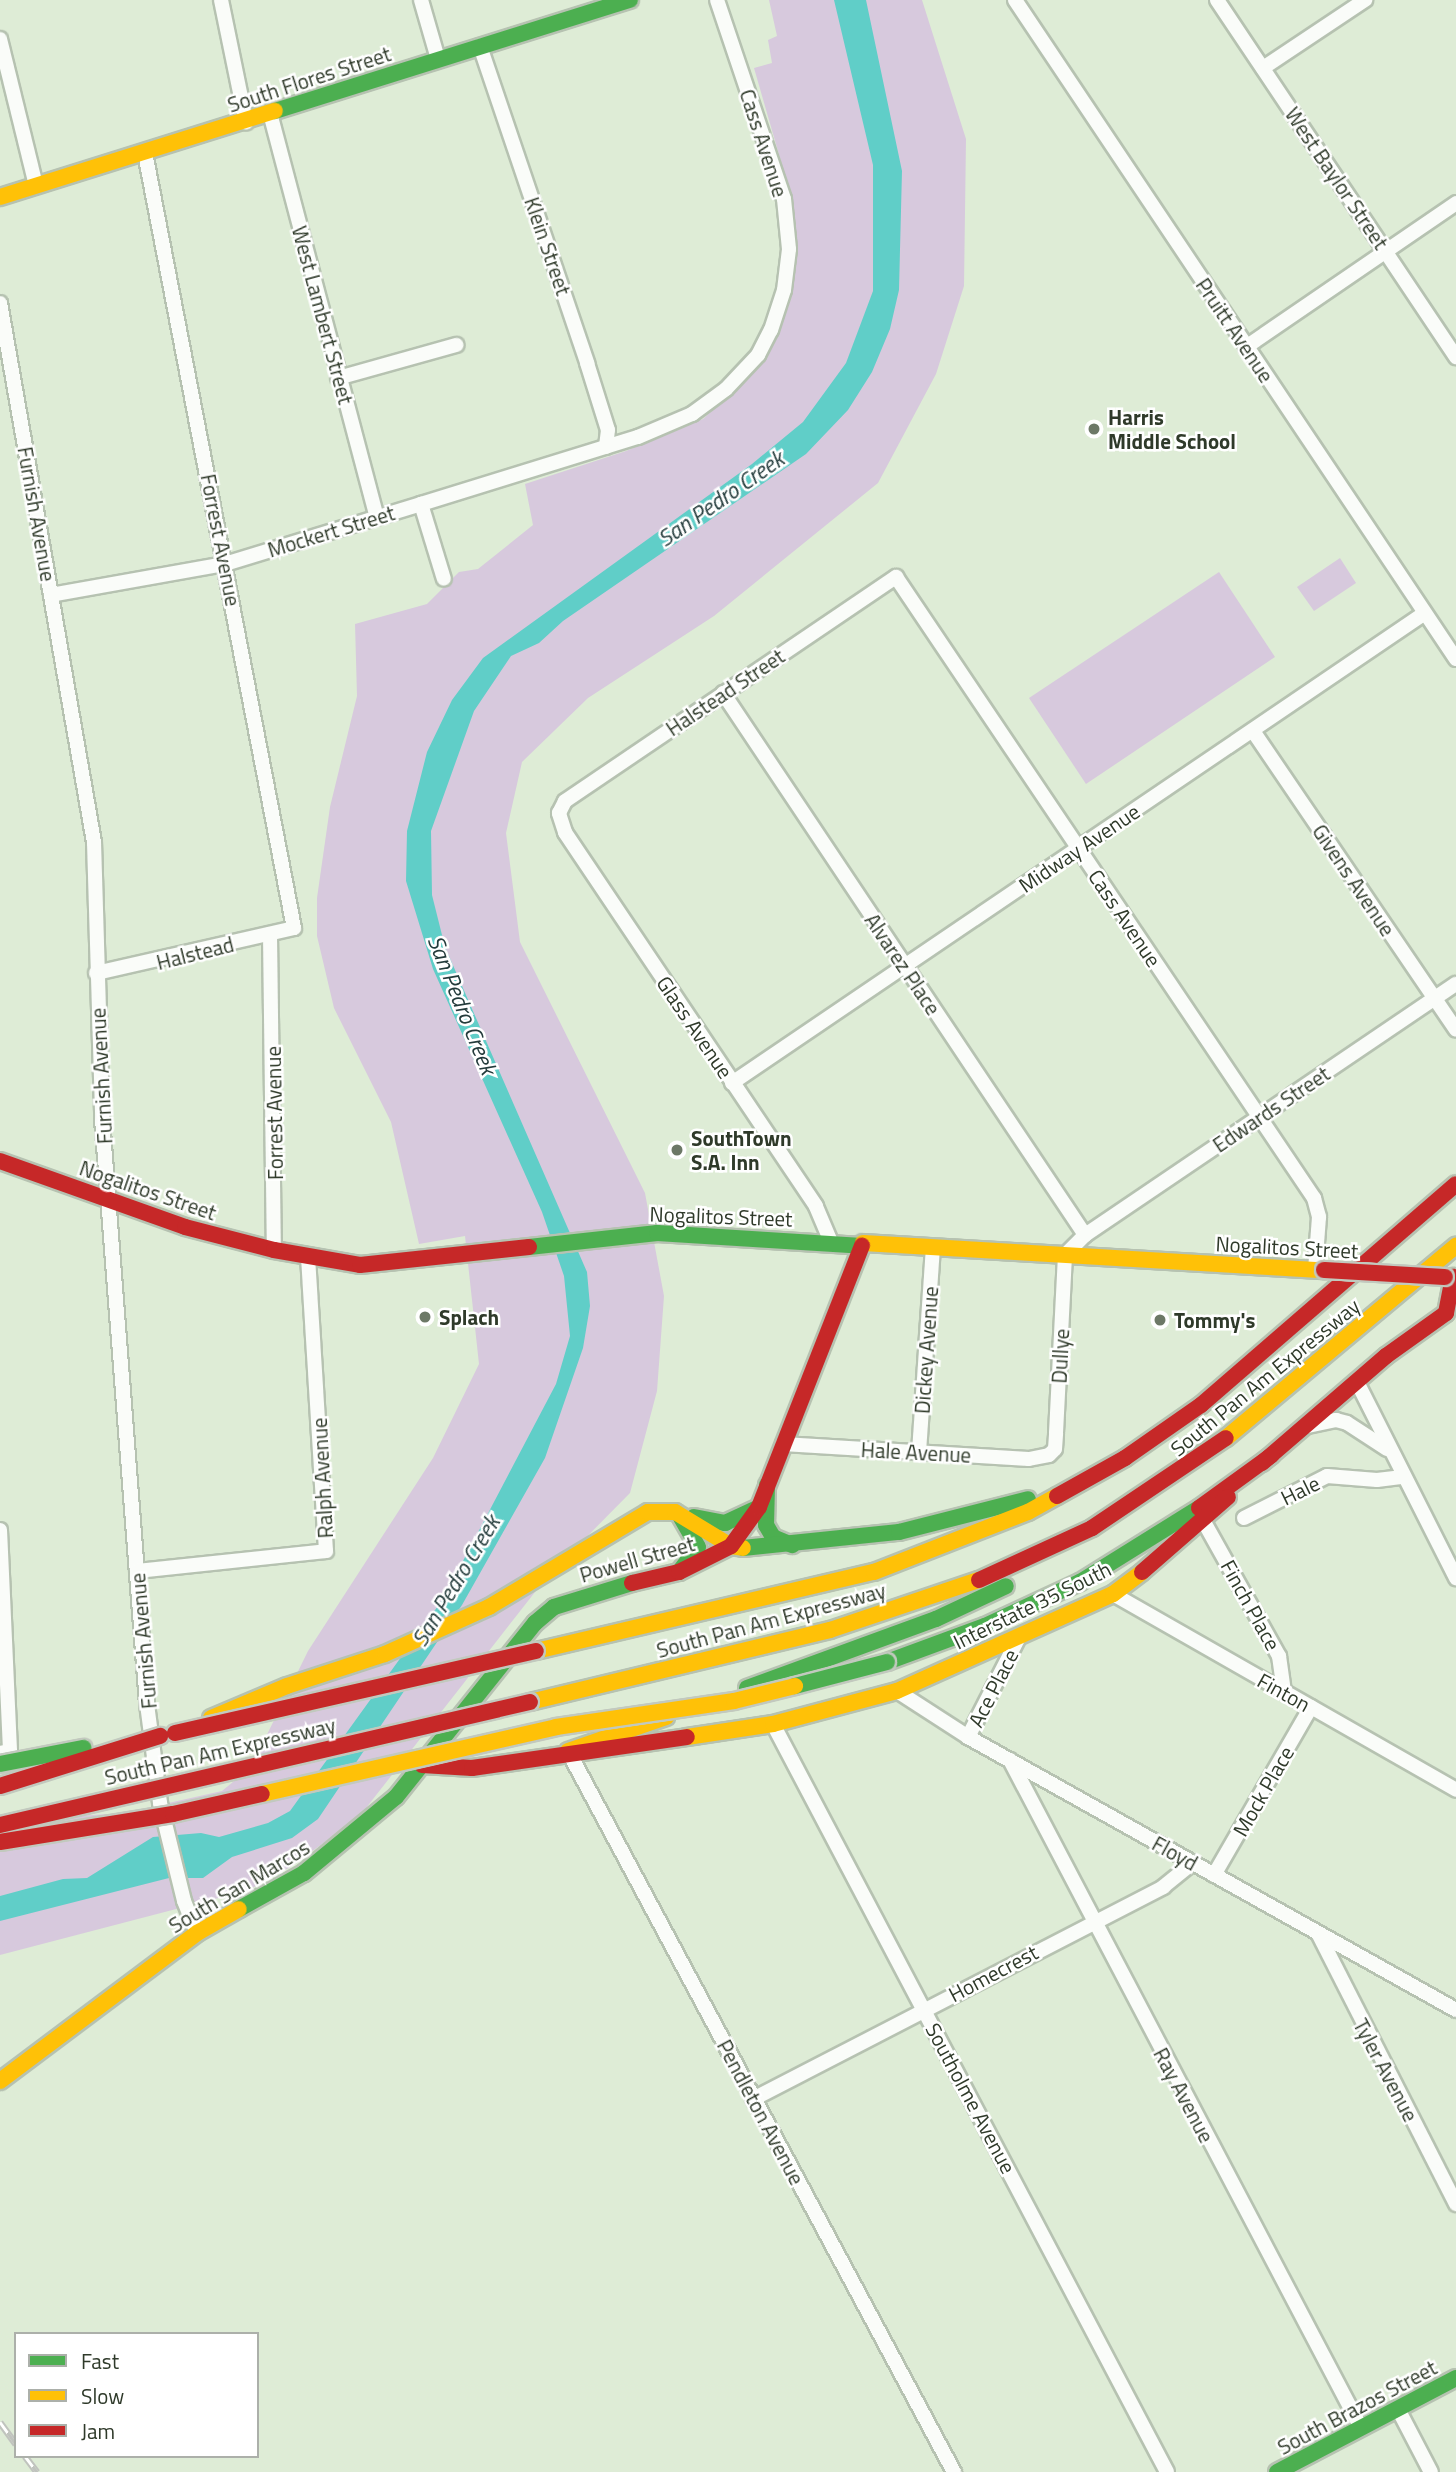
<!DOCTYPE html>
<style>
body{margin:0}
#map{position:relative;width:1456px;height:2472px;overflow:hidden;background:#deecd6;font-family:"Titillium Web",sans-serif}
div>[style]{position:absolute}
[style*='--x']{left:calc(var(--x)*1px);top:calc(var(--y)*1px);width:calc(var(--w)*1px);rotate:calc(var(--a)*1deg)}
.green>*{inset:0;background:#d7c9dd}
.water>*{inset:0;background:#60cec8}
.roads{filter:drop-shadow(2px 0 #b6c2b1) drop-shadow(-2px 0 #b6c2b1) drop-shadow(0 2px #b6c2b1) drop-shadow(0 -2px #b6c2b1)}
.street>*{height:14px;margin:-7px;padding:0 7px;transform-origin:7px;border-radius:7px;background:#fafcf9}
.fast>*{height:16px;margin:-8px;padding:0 8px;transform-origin:8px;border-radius:8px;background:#4caf50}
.slow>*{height:16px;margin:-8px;padding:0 8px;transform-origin:8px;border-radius:8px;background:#ffc107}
.jam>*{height:16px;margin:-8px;padding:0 8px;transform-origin:8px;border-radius:8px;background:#c62828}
.rail>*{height:7px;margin-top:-3.5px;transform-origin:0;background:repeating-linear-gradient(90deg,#fff 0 13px,#c0c3be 0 26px);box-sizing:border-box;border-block:2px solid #c0c3be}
.bridges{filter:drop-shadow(2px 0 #c2c9be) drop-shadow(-2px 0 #c2c9be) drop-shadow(0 2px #c2c9be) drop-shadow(0 -2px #c2c9be)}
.fast-bridge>*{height:16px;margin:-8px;padding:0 8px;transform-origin:8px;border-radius:8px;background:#4caf50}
.slow-bridge>*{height:16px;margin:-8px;padding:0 8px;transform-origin:8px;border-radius:8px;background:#ffc107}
.jam-bridge>*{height:16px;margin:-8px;padding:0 8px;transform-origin:8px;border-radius:8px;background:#c62828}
.dots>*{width:19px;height:19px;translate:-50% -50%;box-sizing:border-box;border:4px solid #fff;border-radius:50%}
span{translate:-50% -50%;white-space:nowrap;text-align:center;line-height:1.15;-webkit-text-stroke:5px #fff;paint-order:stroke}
.street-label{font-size:21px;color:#2f3a2a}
.poi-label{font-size:21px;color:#2f3a2a;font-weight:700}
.left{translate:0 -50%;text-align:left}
.water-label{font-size:23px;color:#233b3b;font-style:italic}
.legend{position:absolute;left:14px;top:2332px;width:245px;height:126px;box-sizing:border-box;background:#fff;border:2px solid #acb0aa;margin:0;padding:9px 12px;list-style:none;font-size:21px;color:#2f3a2a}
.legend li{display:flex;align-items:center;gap:14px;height:35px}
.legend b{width:35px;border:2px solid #acb0aa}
</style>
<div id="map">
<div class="green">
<div style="clip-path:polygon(769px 0,922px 0,966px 139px,964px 286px,936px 374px,878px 483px,714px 616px,588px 698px,522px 762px,506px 833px,520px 942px,645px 1193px,664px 1296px,657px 1391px,630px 1493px,546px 1578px,359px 1817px,292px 1866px,249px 1890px,0 1955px,0 1821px,124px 1813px,222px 1791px,251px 1767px,308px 1651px,433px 1458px,479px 1364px,465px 1236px,419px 1244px,391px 1122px,334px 1008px,317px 936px,317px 898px,330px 807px,357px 696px,355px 624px,427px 604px,459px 572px,478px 569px,533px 525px,525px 484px,626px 451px,703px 419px,757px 369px,777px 336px,789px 304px,796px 244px,782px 165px,754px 68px,772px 63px,768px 40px,777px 36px)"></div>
<div style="clip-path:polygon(1340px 558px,1356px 583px,1314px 611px,1297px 587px)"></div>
<div style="clip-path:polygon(1219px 572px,1275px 657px,1086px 784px,1029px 698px)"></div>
</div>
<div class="water">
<div style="clip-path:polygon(834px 0,866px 0,902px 171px,899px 290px,890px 329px,872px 372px,848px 410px,806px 454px,563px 621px,539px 643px,511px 656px,474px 711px,431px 831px,432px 895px,445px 947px,587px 1272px,590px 1306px,583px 1348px,545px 1458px,462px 1605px,318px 1819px,292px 1838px,232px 1857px,203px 1878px,169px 1878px,0 1921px,0 1896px,63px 1879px,87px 1878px,153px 1837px,201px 1833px,219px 1837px,268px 1823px,290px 1811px,443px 1599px,556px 1384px,570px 1336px,564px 1276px,542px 1212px,433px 969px,406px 881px,407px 831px,427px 752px,452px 700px,483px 658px,752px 464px,803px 422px,846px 363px,873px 291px,873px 165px)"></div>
</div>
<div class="roads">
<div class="street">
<div style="--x:221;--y:0;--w:125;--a:78.4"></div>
<div style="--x:421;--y:0;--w:61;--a:73.9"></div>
<div style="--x:1015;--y:0;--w:793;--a:56.21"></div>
<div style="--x:1217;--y:0;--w:430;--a:56.2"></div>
<div style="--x:0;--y:39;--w:151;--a:76.2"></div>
<div style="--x:480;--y:46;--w:335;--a:71.3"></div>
<div style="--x:587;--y:363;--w:70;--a:72.6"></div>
<div style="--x:608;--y:430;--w:17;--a:97"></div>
<div style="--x:1263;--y:68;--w:123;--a:-33.7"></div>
<div style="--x:270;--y:113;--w:418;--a:75.2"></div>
<div style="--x:0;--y:303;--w:547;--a:80.11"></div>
<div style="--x:94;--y:842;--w:277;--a:88.3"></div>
<div style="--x:102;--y:1119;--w:587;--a:85.6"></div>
<div style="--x:147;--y:1704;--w:100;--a:82.5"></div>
<div style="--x:160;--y:1803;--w:101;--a:76.2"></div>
<div style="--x:184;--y:1901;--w:35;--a:68"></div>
<div style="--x:1246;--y:347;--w:255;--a:-34.4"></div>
<div style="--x:338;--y:378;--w:123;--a:-15.6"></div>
<div style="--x:421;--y:504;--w:78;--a:73"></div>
<div style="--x:51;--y:595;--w:177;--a:-10.1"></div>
<div style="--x:225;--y:564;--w:205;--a:-17"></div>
<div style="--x:421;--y:504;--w:227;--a:-17.2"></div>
<div style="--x:638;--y:437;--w:59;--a:-23.1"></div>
<div style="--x:692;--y:414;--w:42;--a:-36.3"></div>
<div style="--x:726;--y:389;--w:47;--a:-46.7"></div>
<div style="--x:758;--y:355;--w:28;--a:-63"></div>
<div style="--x:771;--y:330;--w:42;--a:-72"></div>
<div style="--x:784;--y:290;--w:41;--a:-83"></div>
<div style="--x:789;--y:249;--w:50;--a:-95.7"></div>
<div style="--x:784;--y:199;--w:210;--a:-108.6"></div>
<div style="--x:723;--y:693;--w:652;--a:56.26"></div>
<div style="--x:1253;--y:731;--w:361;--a:55.8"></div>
<div style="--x:270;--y:934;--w:316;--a:89.3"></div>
<div style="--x:96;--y:973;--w:203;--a:-12.8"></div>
<div style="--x:294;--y:928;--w:789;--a:-100.88"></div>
<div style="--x:732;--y:1083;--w:837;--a:-34.15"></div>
<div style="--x:831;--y:1242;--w:39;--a:-113"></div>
<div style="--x:816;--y:1206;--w:450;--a:-123.9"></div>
<div style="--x:565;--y:832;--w:20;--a:-108"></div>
<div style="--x:559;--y:813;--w:13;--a:-63"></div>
<div style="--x:565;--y:801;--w:400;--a:-34.1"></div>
<div style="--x:896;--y:577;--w:749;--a:56.06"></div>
<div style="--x:1314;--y:1198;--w:20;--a:75"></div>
<div style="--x:1319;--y:1217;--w:53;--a:94.3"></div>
<div style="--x:1357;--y:1382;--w:220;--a:63.2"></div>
<div style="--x:1308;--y:1426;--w:29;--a:-12"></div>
<div style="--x:1336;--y:1420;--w:11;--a:15"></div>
<div style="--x:1347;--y:1423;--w:48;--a:33"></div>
<div style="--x:783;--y:1444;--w:246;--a:3.5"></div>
<div style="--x:1029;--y:1459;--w:20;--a:-11"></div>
<div style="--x:1049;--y:1455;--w:8;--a:-45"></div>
<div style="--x:1055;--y:1449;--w:16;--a:-86"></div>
<div style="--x:1056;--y:1433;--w:178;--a:-87.1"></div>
<div style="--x:1065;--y:1255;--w:28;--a:-45"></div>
<div style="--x:1085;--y:1235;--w:448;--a:-34.1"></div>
<div style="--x:919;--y:1452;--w:204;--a:-86.1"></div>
<div style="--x:1244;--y:1518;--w:93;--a:-26.8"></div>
<div style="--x:1327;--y:1476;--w:50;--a:4.6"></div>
<div style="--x:1377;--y:1480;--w:24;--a:-7"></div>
<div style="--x:1204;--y:1522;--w:154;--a:60.8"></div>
<div style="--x:1279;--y:1656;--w:36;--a:82"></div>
<div style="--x:0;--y:1530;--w:221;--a:87.4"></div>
<div style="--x:10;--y:1751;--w:10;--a:169"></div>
<div style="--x:137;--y:1571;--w:190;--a:-6"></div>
<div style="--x:326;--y:1551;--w:294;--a:-93.5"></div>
<div style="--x:1113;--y:1594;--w:395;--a:29.7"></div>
<div style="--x:897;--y:1691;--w:85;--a:32.9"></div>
<div style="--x:968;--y:1737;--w:559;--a:29.22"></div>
<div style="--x:773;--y:1724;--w:845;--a:62.22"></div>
<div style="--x:968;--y:1737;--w:110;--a:-63"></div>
<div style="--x:568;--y:1751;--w:818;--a:61.84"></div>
<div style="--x:1010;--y:1760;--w:755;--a:62.28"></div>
<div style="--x:1214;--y:1875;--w:194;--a:-60"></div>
<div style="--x:1319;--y:1935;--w:302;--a:63"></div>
<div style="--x:753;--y:2099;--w:462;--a:-27.3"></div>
<div style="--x:1163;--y:1887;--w:38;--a:-39"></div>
<div style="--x:1398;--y:2409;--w:71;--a:62.4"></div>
</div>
<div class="fast">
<div style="--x:275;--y:111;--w:372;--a:-17.4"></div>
<div style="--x:529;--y:1247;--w:129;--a:-6.2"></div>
<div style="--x:657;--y:1233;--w:205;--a:3.6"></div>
<div style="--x:767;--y:1485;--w:40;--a:91.4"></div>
<div style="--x:766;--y:1525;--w:14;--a:60"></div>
<div style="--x:773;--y:1537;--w:21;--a:23"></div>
<div style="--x:694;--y:1517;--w:32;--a:11"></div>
<div style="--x:725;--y:1523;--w:38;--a:-25"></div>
<div style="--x:743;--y:1548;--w:157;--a:-5.9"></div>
<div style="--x:899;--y:1532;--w:133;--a:-14.3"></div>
<div style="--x:679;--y:1572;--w:31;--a:-53"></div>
<div style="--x:698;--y:1547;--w:34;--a:-120"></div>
<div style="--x:887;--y:1662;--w:104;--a:-20.2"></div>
<div style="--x:985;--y:1626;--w:105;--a:-24.9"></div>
<div style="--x:1080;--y:1582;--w:140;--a:-31.9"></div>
<div style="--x:747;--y:1688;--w:201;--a:-20.1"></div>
<div style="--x:936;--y:1619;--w:77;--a:-25.2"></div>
<div style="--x:239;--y:1909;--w:74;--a:-29"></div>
<div style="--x:304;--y:1873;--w:119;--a:-39.6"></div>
<div style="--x:396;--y:1797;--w:223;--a:-51.4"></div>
<div style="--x:535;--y:1623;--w:25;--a:-40"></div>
<div style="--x:554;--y:1607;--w:82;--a:-17.1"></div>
<div style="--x:1277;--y:2472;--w:202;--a:-27.7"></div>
</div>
<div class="slow">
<div style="--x:0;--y:197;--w:288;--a:-17.4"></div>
<div style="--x:863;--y:1243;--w:462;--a:3.4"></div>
<div style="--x:1226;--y:1438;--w:300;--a:-39.9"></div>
<div style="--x:536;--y:1651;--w:347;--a:-13.2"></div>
<div style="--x:874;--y:1572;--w:165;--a:-21.3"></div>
<div style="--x:1028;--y:1512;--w:33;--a:-29"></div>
<div style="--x:530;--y:1702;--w:309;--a:-13.5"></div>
<div style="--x:830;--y:1630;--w:157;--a:-18.6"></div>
<div style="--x:211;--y:1718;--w:82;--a:-22.8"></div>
<div style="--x:287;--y:1686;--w:103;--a:-18.1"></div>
<div style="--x:385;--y:1654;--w:114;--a:-24.3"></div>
<div style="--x:489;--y:1607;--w:185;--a:-30.9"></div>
<div style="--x:648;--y:1512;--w:27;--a:0"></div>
<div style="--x:675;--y:1512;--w:66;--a:31.3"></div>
<div style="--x:731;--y:1546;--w:12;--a:9"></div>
<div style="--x:687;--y:1737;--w:87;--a:-8.6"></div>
<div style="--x:773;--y:1724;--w:128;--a:-14.9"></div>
<div style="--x:897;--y:1691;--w:237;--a:-24.2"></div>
<div style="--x:1113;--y:1594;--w:36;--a:-37"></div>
<div style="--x:568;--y:1751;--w:104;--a:-19.1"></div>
<div style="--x:0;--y:2081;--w:246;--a:-36.9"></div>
<div style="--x:197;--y:1933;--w:48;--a:-29.7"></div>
</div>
<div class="jam">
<div style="--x:0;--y:1161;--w:196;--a:19.6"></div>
<div style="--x:185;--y:1227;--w:92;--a:14.5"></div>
<div style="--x:274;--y:1250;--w:87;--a:9.9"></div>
<div style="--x:360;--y:1265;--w:170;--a:-6.1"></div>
<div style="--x:1262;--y:1463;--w:164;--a:-40.8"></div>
<div style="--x:1386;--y:1356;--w:74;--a:-35.6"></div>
<div style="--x:1446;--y:1313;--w:37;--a:-79"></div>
<div style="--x:1057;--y:1496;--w:78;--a:-29.2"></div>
<div style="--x:1125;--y:1458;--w:93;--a:-34.9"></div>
<div style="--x:1201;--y:1405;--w:337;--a:-40.9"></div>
<div style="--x:1199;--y:1508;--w:90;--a:-36"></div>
<div style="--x:1142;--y:1572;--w:114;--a:-41.1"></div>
<div style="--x:979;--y:1580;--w:124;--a:-24.7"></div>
<div style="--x:1092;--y:1528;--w:161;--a:-33.9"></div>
<div style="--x:632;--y:1583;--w:48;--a:-13.2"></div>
<div style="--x:679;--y:1572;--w:58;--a:-26.6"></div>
<div style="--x:731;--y:1546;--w:48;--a:-54.3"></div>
<div style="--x:759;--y:1507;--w:281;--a:-68.5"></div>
<div style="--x:422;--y:1765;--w:50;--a:3.4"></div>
<div style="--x:472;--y:1768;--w:217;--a:-8.2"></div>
</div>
</div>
<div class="rail">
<div style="--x:0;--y:2422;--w:27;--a:54"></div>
<div style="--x:25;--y:2456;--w:20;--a:53"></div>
</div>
<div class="bridges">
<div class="fast-bridge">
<div style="--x:795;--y:1686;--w:95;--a:-14.6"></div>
<div style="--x:0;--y:1764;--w:85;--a:-10.9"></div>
</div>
<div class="slow-bridge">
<div style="--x:262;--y:1794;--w:302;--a:-12.8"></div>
<div style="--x:556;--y:1727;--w:180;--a:-8.3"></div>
<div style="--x:734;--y:1701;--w:63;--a:-13.8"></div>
</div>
<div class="jam-bridge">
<div style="--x:1324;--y:1270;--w:121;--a:3.3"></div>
<div style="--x:175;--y:1733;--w:370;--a:-12.8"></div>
<div style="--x:0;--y:1786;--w:168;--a:-17.4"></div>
<div style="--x:0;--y:1825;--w:544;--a:-13.07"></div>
<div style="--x:0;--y:1842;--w:175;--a:-9.2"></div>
<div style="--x:173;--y:1814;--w:91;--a:-12.7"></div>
</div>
</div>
<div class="dots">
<div style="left:1094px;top:429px;background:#6c7866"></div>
<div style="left:677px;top:1150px;background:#6c7866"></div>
<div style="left:425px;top:1317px;background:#6c7866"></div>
<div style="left:1160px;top:1320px;background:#6c7866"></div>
</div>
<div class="street-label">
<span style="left:309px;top:79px;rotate:-18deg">South Flores Street</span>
<span style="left:764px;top:143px;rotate:72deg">Cass Avenue</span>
<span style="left:1337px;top:178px;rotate:56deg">West Baylor Street</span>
<span style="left:548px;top:246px;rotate:71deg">Klein Street</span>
<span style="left:323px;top:315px;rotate:75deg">West Lambert Street</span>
<span style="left:1235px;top:330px;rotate:56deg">Pruitt Avenue</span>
<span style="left:37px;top:514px;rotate:80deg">Furnish Avenue</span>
<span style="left:331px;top:531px;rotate:-17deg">Mockert Street</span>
<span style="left:221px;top:540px;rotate:79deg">Forrest Avenue</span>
<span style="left:725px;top:692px;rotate:-34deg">Halstead Street</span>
<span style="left:1079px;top:848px;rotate:-34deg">Midway Avenue</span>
<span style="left:1354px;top:880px;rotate:56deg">Givens Avenue</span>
<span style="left:1125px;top:918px;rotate:56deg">Cass Avenue</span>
<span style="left:195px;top:953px;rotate:-14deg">Halstead</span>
<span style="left:903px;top:964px;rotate:56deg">Alvarez Place</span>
<span style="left:695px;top:1027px;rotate:56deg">Glass Avenue</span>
<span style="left:101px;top:1076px;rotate:-93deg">Furnish Avenue</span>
<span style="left:1271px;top:1109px;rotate:-34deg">Edwards Street</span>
<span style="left:274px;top:1113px;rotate:-91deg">Forrest Avenue</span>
<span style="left:148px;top:1190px;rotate:19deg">Nogalitos Street</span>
<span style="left:721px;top:1216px;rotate:2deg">Nogalitos Street</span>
<span style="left:1287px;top:1247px;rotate:3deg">Nogalitos Street</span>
<span style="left:926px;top:1350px;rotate:-86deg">Dickey Avenue</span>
<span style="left:1060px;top:1356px;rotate:-87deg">Dullye</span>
<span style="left:1265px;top:1377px;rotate:-39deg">South Pan Am Expressway</span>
<span style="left:916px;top:1452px;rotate:3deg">Hale Avenue</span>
<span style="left:322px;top:1478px;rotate:-93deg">Ralph Avenue</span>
<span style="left:1300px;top:1490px;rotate:-26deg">Hale</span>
<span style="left:637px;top:1559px;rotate:-16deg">Powell Street</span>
<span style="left:1032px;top:1605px;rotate:-26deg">Interstate 35 South</span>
<span style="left:1251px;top:1605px;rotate:61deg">Finch Place</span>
<span style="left:771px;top:1620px;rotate:-15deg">South Pan Am Expressway</span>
<span style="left:143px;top:1641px;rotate:-95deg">Furnish Avenue</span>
<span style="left:993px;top:1688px;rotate:-63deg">Ace Place</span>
<span style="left:1284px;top:1692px;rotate:29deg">Finton</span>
<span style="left:220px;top:1751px;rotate:-13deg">South Pan Am Expressway</span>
<span style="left:1263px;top:1791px;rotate:-60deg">Mock Place</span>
<span style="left:1175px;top:1853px;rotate:29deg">Floyd</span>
<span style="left:239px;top:1886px;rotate:-31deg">South San Marcos</span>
<span style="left:993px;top:1973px;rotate:-28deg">Homecrest</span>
<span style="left:1386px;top:2070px;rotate:62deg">Tyler Avenue</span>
<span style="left:1184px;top:2095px;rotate:62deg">Ray Avenue</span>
<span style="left:971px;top:2098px;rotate:62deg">Southolme Avenue</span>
<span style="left:761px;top:2112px;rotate:62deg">Pendleton Avenue</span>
<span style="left:1357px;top:2407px;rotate:-28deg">South Brazos Street</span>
</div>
<div class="poi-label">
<span class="left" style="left:1108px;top:429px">Harris<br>Middle School</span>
<span class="left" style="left:691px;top:1150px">SouthTown<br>S.A. Inn</span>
<span class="left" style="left:439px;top:1317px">Splach</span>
<span class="left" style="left:1174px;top:1320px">Tommy's</span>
</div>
<div class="water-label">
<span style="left:721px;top:499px;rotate:-35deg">San Pedro Creek</span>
<span style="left:462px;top:1005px;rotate:68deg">San Pedro Creek</span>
<span style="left:456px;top:1581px;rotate:-59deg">San Pedro Creek</span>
</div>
<ul class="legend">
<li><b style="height:9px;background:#4caf50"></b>Fast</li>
<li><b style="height:9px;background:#ffc107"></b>Slow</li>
<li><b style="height:9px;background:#c62828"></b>Jam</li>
</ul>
</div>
